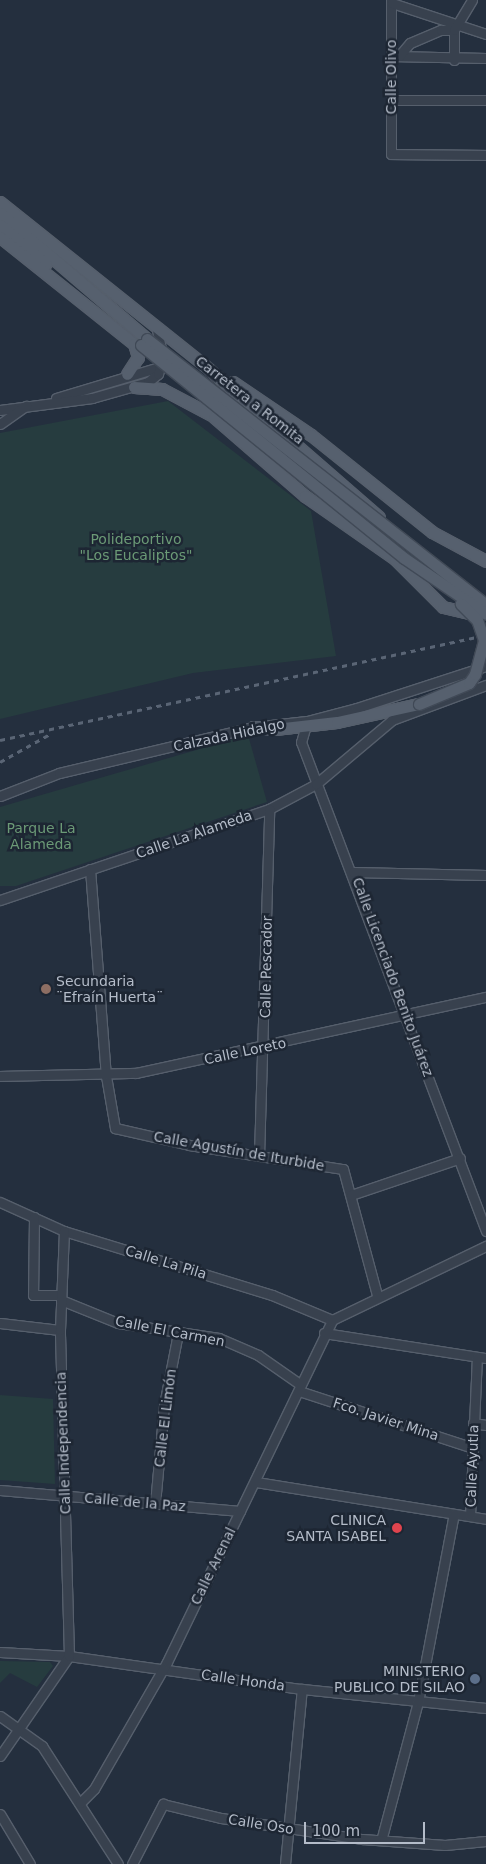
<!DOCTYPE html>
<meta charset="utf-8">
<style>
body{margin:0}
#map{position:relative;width:486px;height:1864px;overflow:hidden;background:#242f3e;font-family:"DejaVu Sans",sans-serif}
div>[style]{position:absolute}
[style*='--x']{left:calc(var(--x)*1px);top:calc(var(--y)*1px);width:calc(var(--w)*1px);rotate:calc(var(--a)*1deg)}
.green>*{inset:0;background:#263c3f}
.roads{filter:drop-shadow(1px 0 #565f6c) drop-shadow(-1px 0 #565f6c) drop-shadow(0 1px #565f6c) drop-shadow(0 -1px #565f6c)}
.minor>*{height:9px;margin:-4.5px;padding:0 4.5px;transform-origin:4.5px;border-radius:4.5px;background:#38414e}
.major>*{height:11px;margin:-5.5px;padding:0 5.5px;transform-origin:5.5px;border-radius:5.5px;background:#56606e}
.rail>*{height:2.5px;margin-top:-1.25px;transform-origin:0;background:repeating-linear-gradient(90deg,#5a6575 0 5px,transparent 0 10px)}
.bridges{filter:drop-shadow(1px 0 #414a57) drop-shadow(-1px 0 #414a57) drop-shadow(0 1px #414a57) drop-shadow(0 -1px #414a57)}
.major-bridge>*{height:11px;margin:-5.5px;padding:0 5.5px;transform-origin:5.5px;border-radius:5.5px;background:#56606e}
.dots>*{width:14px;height:14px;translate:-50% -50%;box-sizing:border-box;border:2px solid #1d2633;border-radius:50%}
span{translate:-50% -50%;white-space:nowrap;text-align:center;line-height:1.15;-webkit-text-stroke:5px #1d2633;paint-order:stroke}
.street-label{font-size:14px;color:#b4bcc9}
.park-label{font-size:14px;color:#6b9a76}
.poi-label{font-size:14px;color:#b4bcc9}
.left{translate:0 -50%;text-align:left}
.right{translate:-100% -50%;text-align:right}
.scale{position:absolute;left:304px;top:1822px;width:121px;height:22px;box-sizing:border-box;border:2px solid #b4bcc9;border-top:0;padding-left:6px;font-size:15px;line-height:18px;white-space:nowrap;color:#b4bcc9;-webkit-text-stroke:4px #1d2633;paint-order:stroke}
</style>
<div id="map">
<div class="green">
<div style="clip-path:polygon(168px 401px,311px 511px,336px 656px,193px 673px,0 719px,0 433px)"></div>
<div style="clip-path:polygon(248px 735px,267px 802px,16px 886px,0 886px,0 807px)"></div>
<div style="clip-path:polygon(0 1395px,53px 1399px,55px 1484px,0 1480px)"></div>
<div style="clip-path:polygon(0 1661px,50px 1662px,53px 1666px,37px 1687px,10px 1673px,0 1683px)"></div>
</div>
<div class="roads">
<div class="minor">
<div style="--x:391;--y:0;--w:154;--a:90"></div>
<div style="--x:391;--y:154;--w:95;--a:0.6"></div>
<div style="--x:392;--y:3;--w:99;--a:18.3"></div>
<div style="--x:391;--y:56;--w:95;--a:1.2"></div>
<div style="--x:399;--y:56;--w:17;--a:-50"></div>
<div style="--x:410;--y:43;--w:34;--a:-23"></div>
<div style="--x:441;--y:30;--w:13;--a:0"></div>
<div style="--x:454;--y:60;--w:30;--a:-90"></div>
<div style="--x:454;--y:30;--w:35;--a:-59"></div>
<div style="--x:391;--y:100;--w:95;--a:0"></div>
<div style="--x:56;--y:398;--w:112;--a:-16.7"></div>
<div style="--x:0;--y:410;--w:93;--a:-7.4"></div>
<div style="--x:92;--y:398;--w:58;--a:-15.9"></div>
<div style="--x:148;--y:382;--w:13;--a:-39"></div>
<div style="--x:158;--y:374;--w:17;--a:-73"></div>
<div style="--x:163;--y:358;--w:30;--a:-102"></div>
<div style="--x:0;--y:424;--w:32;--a:-35"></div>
<div style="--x:306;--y:725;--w:18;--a:106"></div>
<div style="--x:301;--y:742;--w:523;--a:69.28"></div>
<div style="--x:0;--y:796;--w:63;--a:-21.3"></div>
<div style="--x:59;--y:773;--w:199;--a:-13.3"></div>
<div style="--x:253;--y:727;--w:54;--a:-6.3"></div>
<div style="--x:307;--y:721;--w:52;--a:-14.6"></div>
<div style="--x:357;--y:708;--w:136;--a:-18"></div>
<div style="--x:90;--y:869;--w:208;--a:85.6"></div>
<div style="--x:106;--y:1076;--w:53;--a:80.2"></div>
<div style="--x:115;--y:1128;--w:76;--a:12.9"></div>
<div style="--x:189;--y:1145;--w:156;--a:8.9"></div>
<div style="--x:343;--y:1169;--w:131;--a:74.9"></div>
<div style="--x:353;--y:872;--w:133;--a:1.3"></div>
<div style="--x:0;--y:900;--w:284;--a:-18.7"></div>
<div style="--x:269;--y:809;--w:53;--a:-28"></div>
<div style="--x:316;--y:784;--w:99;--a:-40.1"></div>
<div style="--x:392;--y:720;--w:100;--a:-20.4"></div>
<div style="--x:0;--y:1076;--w:136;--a:-1.3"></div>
<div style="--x:136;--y:1073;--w:358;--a:-12.3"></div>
<div style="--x:259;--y:1156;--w:347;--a:-88.3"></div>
<div style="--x:351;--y:1195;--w:115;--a:-18.7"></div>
<div style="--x:0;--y:1202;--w:70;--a:24.4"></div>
<div style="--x:64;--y:1231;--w:218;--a:17.1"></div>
<div style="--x:272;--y:1295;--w:65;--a:22.6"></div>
<div style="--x:34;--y:1217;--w:78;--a:90.7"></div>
<div style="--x:33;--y:1295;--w:27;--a:0"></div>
<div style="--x:61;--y:1300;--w:61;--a:22"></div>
<div style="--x:118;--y:1323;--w:102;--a:8.4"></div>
<div style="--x:219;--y:1338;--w:43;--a:23.6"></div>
<div style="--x:258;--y:1355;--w:52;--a:34.9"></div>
<div style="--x:0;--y:1323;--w:60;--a:6.7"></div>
<div style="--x:324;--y:1333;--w:164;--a:8.8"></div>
<div style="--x:299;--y:1391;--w:183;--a:18.1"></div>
<div style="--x:473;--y:1423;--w:13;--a:9"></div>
<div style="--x:256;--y:1482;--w:233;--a:9.1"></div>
<div style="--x:0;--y:1490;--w:241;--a:5"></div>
<div style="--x:155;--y:1504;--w:99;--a:-84.8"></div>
<div style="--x:164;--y:1405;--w:73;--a:-79"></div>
<div style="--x:470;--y:1516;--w:159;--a:-87.5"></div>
<div style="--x:0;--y:1652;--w:69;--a:3.3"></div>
<div style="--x:69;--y:1656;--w:235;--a:8.1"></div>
<div style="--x:302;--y:1689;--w:185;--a:5.9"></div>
<div style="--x:0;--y:1716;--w:52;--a:35.5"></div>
<div style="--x:42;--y:1746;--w:140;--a:57.2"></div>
<div style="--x:0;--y:1756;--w:121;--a:-55.4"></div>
<div style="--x:69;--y:1656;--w:326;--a:-91.6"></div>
<div style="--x:60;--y:1330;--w:99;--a:-87.7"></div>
<div style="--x:80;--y:1803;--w:20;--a:-45"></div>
<div style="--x:94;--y:1789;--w:146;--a:-60.1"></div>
<div style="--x:167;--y:1662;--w:380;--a:-64.2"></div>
<div style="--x:332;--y:1320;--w:171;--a:-25.7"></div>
<div style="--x:0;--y:1814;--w:58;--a:59"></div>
<div style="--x:382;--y:1837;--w:140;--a:-75.1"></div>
<div style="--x:418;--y:1702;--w:191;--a:-79.2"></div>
<div style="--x:132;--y:1864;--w:68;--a:-62.7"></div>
<div style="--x:163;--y:1804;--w:60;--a:13.6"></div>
<div style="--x:221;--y:1818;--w:143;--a:8.5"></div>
<div style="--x:362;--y:1839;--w:83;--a:4.1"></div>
<div style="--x:445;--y:1845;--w:41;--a:-5.6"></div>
<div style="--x:285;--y:1864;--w:176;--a:-84.5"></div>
</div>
<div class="major">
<div style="--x:0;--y:202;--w:260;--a:38.6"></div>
<div style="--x:203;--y:364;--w:233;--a:41"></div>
<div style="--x:0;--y:213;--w:194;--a:40.6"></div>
<div style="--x:0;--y:225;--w:60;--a:40.3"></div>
<div style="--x:0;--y:237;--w:171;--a:38.6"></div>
<div style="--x:134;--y:344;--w:14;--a:73"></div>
<div style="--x:138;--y:357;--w:20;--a:123"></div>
<div style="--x:233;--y:382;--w:94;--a:34.2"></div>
<div style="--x:311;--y:435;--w:155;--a:38.7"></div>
<div style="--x:432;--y:532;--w:61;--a:28.2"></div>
<div style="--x:134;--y:387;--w:28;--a:4"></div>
<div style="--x:162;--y:389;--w:64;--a:27.8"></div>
<div style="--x:214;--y:417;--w:121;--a:41"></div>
<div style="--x:305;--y:496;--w:110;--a:35"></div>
<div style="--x:395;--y:559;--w:68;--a:45"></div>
<div style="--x:443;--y:607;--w:36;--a:13"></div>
<div style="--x:253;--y:727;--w:22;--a:5"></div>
<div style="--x:275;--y:729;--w:62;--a:-6.4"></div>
<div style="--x:337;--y:722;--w:84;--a:-12.4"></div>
</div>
</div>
<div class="rail">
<div style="--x:0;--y:740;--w:497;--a:-12.2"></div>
<div style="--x:0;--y:762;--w:57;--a:-29.2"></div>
</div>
<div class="bridges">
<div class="major-bridge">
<div style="--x:147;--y:339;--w:431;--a:38.1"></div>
<div style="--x:141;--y:345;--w:338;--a:39"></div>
<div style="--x:404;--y:558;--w:99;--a:34.3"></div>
<div style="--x:419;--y:704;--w:54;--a:-22.8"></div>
<div style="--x:469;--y:683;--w:11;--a:-56"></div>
<div style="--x:475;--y:674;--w:35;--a:-75"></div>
<div style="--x:484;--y:640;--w:21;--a:-109"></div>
<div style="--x:477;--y:620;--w:23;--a:-135"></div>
</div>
</div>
<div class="dots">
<div style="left:46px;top:989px;background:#8d6e63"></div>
<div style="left:397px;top:1528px;background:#e0444e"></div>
<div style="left:475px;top:1679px;background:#5c6f8a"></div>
</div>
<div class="street-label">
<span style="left:391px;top:77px;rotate:-90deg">Calle Olivo</span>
<span style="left:250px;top:400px;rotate:38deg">Carretera a Romita</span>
<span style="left:229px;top:735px;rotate:-12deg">Calzada Hidalgo</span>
<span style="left:194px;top:834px;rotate:-19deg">Calle La Alameda</span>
<span style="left:266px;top:967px;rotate:-89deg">Calle Pescador</span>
<span style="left:393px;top:977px;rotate:70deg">Calle Licenciado Benito Juárez</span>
<span style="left:245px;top:1051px;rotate:-12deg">Calle Loreto</span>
<span style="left:239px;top:1151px;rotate:10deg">Calle Agustín de Iturbide</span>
<span style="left:166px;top:1262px;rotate:17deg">Calle La Pila</span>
<span style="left:170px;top:1331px;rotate:11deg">Calle El Carmen</span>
<span style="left:165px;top:1418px;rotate:-83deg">Calle El Limón</span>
<span style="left:386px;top:1419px;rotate:18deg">Fco. Javier Mina</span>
<span style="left:63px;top:1443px;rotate:-92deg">Calle Independencia</span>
<span style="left:472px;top:1466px;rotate:-88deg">Calle Ayutla</span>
<span style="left:135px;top:1502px;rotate:5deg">Calle de la Paz</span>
<span style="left:213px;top:1566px;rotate:-64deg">Calle Arenal</span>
<span style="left:243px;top:1680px;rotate:8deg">Calle Honda</span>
<span style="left:261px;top:1824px;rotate:9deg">Calle Oso</span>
</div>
<div class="park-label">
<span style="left:136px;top:547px">Polideportivo<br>"Los Eucaliptos"</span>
<span style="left:41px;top:836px">Parque La<br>Alameda</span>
</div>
<div class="poi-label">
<span class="left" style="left:56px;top:989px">Secundaria<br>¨Efraín Huerta¨</span>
<span class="right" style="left:386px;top:1528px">CLINICA<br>SANTA ISABEL</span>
<span class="right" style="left:465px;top:1679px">MINISTERIO<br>PUBLICO DE SILAO</span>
</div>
<div class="scale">100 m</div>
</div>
